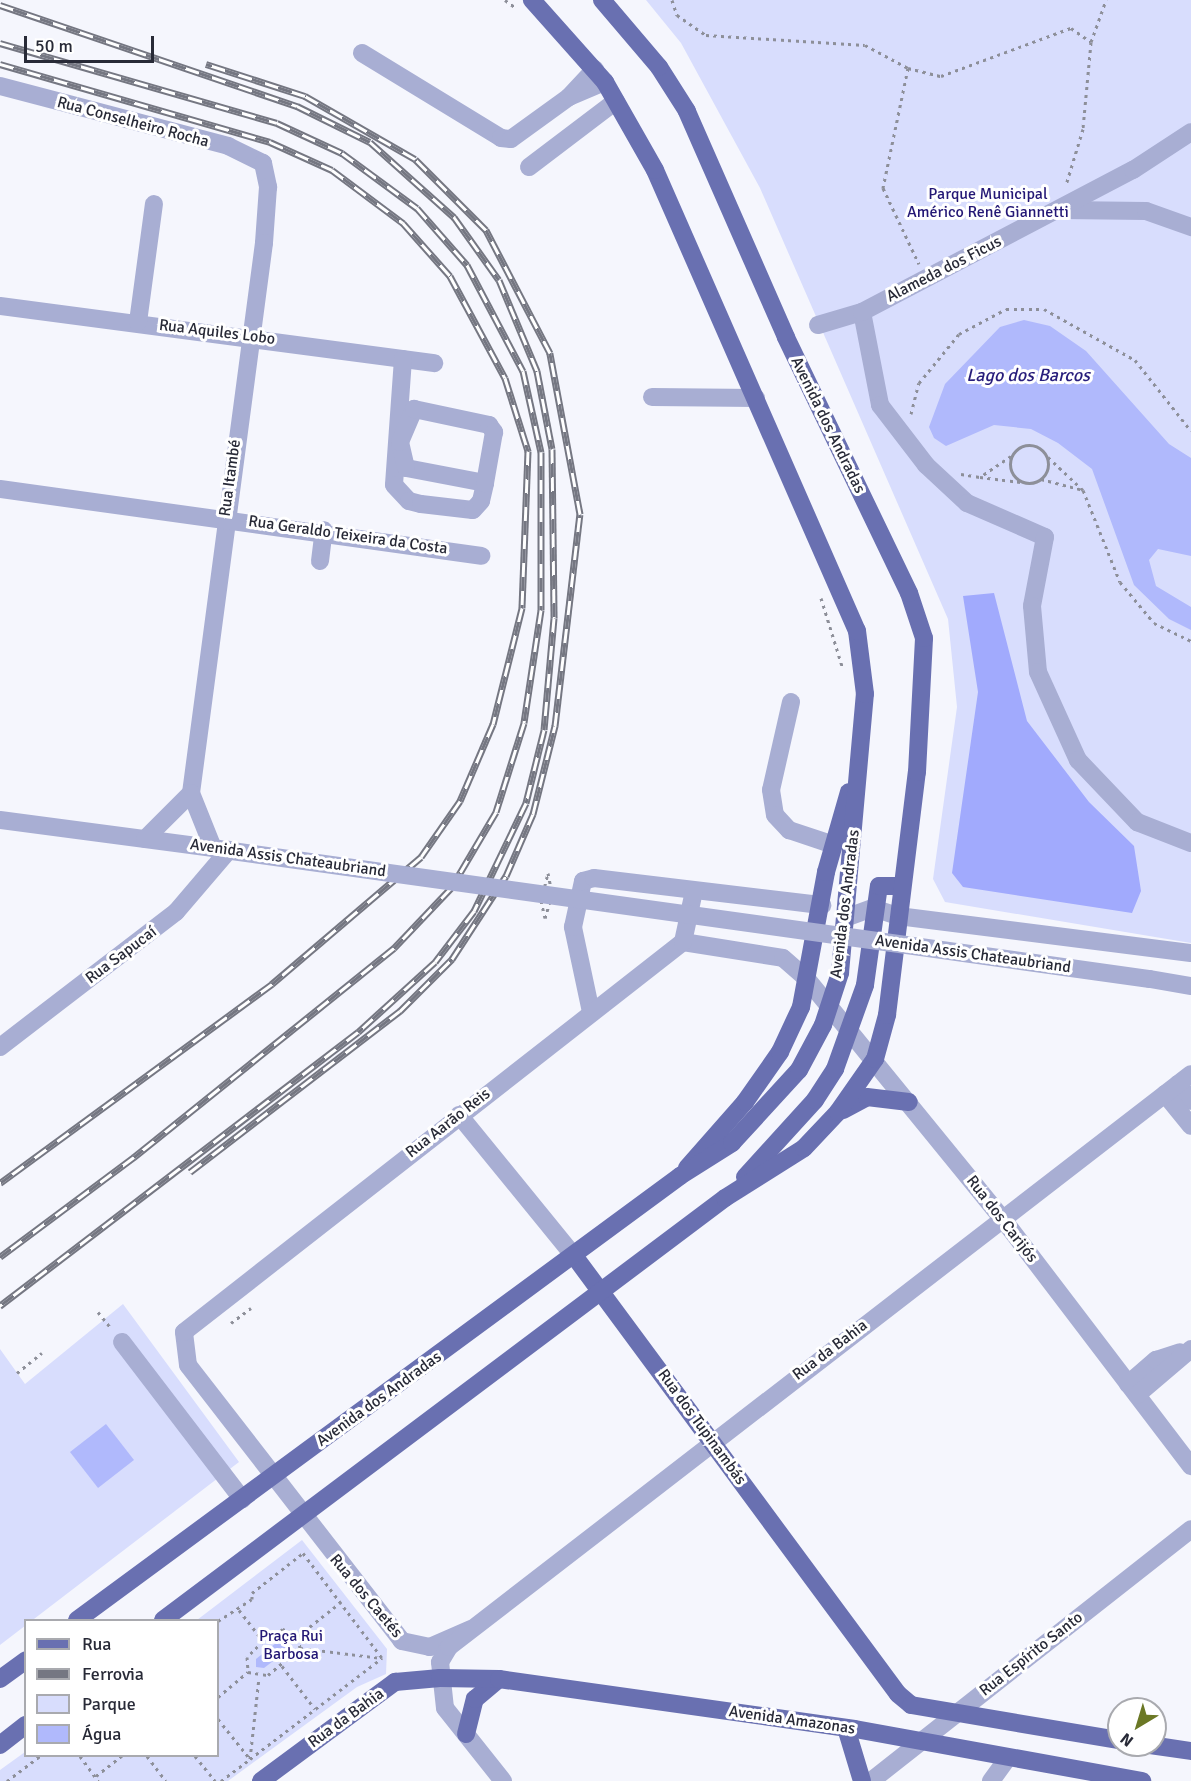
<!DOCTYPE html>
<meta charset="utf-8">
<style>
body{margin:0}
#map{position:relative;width:1191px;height:1781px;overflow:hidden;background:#f5f6fd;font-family:Signika,sans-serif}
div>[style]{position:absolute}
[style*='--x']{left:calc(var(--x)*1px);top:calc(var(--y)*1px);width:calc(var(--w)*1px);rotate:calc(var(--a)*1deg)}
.green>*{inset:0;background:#d8ddfd}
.forest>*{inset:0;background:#a1aafd}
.water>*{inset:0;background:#b0b9fc}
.path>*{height:3px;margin-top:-1.5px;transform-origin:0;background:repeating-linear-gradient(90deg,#8d8f99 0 3px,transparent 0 7.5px)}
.path>.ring{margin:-1.5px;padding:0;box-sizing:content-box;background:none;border:3px solid #8d8f99;border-radius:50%}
.minor>*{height:18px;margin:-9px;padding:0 9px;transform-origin:9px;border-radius:9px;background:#a8aed3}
.major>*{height:18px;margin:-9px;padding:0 9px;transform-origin:9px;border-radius:9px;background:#6970b1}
.rail>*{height:7px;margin-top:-3.5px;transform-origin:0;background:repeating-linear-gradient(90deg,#fff 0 14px,#757782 0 28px);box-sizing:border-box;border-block:2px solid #757782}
.minor-bridge>*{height:18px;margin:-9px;padding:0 9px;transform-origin:9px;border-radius:9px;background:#a8aed3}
span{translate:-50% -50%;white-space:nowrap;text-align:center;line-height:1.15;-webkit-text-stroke:6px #fff;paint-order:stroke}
.street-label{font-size:16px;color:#282a37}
.park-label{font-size:16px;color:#231775}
.water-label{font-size:18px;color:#271d7b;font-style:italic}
.legend{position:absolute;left:24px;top:1619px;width:195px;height:138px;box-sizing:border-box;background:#fff;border:2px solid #a9aaaf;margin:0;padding:8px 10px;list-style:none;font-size:18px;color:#282a37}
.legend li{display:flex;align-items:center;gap:12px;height:30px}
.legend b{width:30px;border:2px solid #a9aaaf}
.north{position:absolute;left:1107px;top:1697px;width:60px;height:60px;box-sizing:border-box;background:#fff;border:2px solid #a9aaaf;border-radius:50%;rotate:218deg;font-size:16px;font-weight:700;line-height:24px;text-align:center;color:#282a37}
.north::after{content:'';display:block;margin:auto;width:21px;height:27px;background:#6b7825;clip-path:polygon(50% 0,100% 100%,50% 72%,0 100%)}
.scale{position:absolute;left:24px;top:36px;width:130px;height:27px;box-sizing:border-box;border:3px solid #282a37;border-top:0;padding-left:8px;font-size:18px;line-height:21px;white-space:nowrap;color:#282a37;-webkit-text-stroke:4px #fff;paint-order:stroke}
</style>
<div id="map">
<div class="green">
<div style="clip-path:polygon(646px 0,1191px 0,1191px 943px,945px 902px,933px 879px,957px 707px,948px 619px,760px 188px,681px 43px)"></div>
<div style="clip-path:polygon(123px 1304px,239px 1462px,0 1645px,0 1349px,25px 1384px)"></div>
<div style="clip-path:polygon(302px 1540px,387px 1649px,386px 1674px,357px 1687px,228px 1781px,0 1781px,0 1770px,25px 1752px,218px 1756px,218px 1620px,197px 1620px)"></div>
</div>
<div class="forest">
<div style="clip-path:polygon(994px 593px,1027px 721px,1089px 802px,1134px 846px,1141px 891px,1132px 913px,963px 887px,952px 873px,978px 692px,963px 596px)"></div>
</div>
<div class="water">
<div style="clip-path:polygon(1024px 320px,1050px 326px,1086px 351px,1169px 444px,1191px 458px,1191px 556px,1158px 549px,1149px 560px,1156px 586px,1191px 607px,1191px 630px,1169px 619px,1134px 585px,1092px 469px,1058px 443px,1031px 429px,994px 425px,946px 446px,934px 438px,929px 427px,945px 384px,1000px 327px)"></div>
<div style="clip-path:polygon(106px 1424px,134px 1460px,98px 1488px,70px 1452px)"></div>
<div style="clip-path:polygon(281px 1639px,289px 1649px,264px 1668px,256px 1667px,256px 1659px)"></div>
</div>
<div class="path">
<div style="--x:505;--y:0;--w:14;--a:36"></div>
<div style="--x:672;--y:0;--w:16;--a:72"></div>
<div style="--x:677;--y:15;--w:35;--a:35"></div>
<div style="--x:706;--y:35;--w:159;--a:3.6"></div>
<div style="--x:865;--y:45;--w:49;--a:28.1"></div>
<div style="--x:908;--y:68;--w:123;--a:101.8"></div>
<div style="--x:883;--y:188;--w:84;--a:64.7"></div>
<div style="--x:1091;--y:42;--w:45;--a:-70.3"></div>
<div style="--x:908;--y:68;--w:34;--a:14"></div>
<div style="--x:941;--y:76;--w:139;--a:-20.3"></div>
<div style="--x:1071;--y:28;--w:24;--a:35"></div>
<div style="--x:1091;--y:42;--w:87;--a:95.3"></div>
<div style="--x:1083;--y:129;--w:59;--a:106.9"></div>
<div style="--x:911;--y:414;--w:32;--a:-76"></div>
<div style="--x:919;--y:383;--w:63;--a:-50.8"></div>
<div style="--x:959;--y:334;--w:53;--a:-28"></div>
<div style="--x:1006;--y:309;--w:38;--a:0"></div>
<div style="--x:1044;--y:309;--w:104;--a:29.3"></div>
<div style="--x:1135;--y:360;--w:90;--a:51.7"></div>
<div class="ring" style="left:1010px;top:445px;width:35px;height:35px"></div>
<div style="--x:1011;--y:456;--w:37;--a:146"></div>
<div style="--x:980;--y:477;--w:41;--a:7"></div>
<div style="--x:961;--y:474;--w:19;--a:9"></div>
<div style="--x:1041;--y:479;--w:43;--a:14.7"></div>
<div style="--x:1083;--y:490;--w:48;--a:-136.7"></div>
<div style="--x:1083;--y:490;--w:99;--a:68.1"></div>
<div style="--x:1120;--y:582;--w:53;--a:50.3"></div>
<div style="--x:1154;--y:623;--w:41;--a:25.9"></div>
<div style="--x:821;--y:598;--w:71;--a:72.8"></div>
<div style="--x:548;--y:873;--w:21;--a:79"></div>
<div style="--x:552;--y:894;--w:25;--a:106"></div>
<div style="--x:545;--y:918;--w:17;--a:-103"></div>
<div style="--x:541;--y:901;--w:29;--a:-76"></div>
<div style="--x:98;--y:1312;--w:21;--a:51"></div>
<div style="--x:231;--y:1323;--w:25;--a:-37"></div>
<div style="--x:17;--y:1373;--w:32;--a:-39"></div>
<div style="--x:239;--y:1610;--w:39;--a:52"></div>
<div style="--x:263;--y:1641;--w:23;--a:135"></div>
<div style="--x:247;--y:1657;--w:15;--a:86"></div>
<div style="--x:248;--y:1672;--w:20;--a:9"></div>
<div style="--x:268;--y:1675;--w:42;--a:-40.2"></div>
<div style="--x:300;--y:1648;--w:12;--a:-99"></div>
<div style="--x:298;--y:1636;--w:17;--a:-155"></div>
<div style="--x:283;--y:1629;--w:23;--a:149"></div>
<div style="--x:218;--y:1621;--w:40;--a:-32.9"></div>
<div style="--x:252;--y:1599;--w:6;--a:-90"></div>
<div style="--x:252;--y:1593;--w:65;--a:-38.1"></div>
<div style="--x:303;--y:1553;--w:131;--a:53"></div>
<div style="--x:298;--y:1636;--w:55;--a:-38.3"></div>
<div style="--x:300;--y:1648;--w:83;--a:7"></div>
<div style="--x:282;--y:1666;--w:54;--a:52.5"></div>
<div style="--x:218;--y:1697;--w:39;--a:-40"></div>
<div style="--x:218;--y:1719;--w:51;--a:51.3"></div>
<div style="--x:250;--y:1759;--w:166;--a:-37.4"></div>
<div style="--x:80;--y:1756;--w:31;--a:54"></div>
<div style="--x:147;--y:1756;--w:31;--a:53"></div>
<div style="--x:195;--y:1756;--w:32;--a:51"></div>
<div style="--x:96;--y:1776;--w:33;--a:-38"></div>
<div style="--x:7;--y:1781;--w:41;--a:-37.1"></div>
<div style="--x:221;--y:1781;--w:36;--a:-37"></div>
<div style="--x:250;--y:1759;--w:81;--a:-83.7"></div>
</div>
<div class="minor">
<div style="--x:362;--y:53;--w:163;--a:31.4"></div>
<div style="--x:501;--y:138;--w:10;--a:6"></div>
<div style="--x:511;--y:139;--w:72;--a:-35.9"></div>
<div style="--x:569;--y:97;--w:39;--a:-23"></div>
<div style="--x:0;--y:86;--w:236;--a:14.7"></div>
<div style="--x:228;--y:146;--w:39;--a:26"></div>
<div style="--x:263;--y:163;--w:25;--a:78"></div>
<div style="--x:268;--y:187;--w:56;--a:94.1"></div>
<div style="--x:264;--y:243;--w:555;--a:97.56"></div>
<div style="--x:191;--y:793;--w:59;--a:68.2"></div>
<div style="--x:569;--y:97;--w:38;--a:-47"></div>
<div style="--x:529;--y:167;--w:109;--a:-37.2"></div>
<div style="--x:1063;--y:210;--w:83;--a:0.7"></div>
<div style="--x:1146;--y:211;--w:48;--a:19.6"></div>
<div style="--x:0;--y:306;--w:438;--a:7.5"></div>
<div style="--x:862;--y:312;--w:95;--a:79"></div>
<div style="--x:880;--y:405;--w:76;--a:52.5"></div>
<div style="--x:926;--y:465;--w:56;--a:42.8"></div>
<div style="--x:967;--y:503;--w:85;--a:23.6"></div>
<div style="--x:1045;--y:537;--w:70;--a:100.7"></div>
<div style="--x:1032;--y:606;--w:66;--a:84.8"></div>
<div style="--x:1038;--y:672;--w:97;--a:65.6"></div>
<div style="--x:1078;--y:760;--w:86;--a:46.4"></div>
<div style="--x:1137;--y:822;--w:58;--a:21.3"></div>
<div style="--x:138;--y:322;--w:119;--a:-82.3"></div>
<div style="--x:818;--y:325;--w:46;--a:-16.5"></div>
<div style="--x:862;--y:312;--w:306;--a:-27.7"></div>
<div style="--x:1133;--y:170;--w:69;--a:-33.2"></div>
<div style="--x:403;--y:359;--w:126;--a:94.1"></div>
<div style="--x:394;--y:485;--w:22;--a:47"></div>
<div style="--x:409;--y:501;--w:12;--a:14"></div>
<div style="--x:421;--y:504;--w:52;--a:6.6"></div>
<div style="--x:473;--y:510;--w:12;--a:-48"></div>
<div style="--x:481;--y:501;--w:18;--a:-77"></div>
<div style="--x:485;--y:483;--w:80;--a:-169.2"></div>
<div style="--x:406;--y:468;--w:27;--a:-103"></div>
<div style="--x:400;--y:442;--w:36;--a:-67"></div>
<div style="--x:414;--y:409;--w:77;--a:12"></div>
<div style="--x:489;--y:425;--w:9;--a:54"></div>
<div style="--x:494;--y:432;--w:52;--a:100"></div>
<div style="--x:652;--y:397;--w:104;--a:0.6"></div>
<div style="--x:0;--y:489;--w:486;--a:7.9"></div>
<div style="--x:320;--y:561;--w:31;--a:-83"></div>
<div style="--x:791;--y:702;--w:90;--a:102.8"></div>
<div style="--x:771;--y:790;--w:25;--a:81"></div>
<div style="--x:775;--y:815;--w:21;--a:47"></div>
<div style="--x:789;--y:830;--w:47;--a:18.4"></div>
<div style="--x:0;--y:820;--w:223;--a:7.5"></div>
<div style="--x:145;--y:839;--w:65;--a:-45"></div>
<div style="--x:845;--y:918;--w:30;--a:-20"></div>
<div style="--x:873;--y:908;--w:26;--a:18"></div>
<div style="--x:898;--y:916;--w:295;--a:7.2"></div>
<div style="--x:683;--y:942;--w:101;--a:9.1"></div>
<div style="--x:783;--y:958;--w:30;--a:41"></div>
<div style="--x:806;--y:978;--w:310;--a:50.8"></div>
<div style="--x:1002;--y:1218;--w:312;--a:52.7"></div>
<div style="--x:1150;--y:979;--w:42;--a:9.7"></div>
<div style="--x:591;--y:1012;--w:87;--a:-102"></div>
<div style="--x:573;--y:927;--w:47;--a:-77.7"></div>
<div style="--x:583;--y:881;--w:11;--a:-15"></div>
<div style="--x:594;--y:878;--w:230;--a:6.8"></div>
<div style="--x:0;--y:1047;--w:222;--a:-37.5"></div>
<div style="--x:176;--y:912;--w:82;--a:-49.5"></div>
<div style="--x:1178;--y:1084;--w:21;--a:53"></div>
<div style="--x:1165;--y:1094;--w:41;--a:50.9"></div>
<div style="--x:459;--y:1115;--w:183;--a:50.8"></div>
<div style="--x:122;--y:1342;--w:198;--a:52.6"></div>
<div style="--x:1128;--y:1384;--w:37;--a:-41"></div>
<div style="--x:1156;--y:1360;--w:25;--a:-18"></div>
<div style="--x:1137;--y:1395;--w:71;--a:-40.4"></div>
<div style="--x:471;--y:1629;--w:45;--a:156.3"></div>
<div style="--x:430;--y:1647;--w:29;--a:-168"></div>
<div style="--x:402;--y:1641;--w:349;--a:-127.8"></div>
<div style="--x:188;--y:1365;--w:33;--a:-97"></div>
<div style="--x:184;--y:1332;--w:633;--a:-38.01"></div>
<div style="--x:683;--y:942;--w:52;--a:-77.8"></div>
<div style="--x:503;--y:1781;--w:93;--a:-128.5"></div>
<div style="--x:445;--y:1708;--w:46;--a:-96.2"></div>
<div style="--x:440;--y:1662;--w:17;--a:-59"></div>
<div style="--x:449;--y:1647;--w:937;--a:-37.68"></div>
<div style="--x:871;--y:1781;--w:407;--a:-38.2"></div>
<div style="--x:991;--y:1781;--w:29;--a:-54"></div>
</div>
<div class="major">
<div style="--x:843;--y:1110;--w:27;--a:-28"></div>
<div style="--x:867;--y:1097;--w:42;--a:6.8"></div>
<div style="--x:687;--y:1168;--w:88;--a:-48.7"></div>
<div style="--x:745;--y:1102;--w:61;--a:-55"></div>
<div style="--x:780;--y:1052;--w:50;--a:-65"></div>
<div style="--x:801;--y:1007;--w:137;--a:-79.5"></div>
<div style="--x:826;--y:872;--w:83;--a:-74"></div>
<div style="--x:745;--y:1177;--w:104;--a:-47.7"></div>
<div style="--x:815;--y:1100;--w:37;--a:-57"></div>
<div style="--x:835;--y:1069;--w:89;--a:-70.3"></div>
<div style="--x:865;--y:985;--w:100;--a:-82"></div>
<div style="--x:879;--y:886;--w:20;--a:0"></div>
<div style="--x:575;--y:1257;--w:543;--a:53.53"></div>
<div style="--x:898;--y:1694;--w:17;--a:40"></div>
<div style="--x:911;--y:1705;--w:211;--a:9.6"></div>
<div style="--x:77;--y:1620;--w:749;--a:-36.36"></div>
<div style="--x:680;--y:1176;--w:62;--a:-32.4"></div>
<div style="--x:732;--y:1143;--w:99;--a:-47.5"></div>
<div style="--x:799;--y:1070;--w:51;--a:-61.9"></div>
<div style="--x:823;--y:1025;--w:55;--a:-71.9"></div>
<div style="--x:840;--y:973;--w:280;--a:-84.9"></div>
<div style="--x:865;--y:694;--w:64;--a:-97.2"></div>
<div style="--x:857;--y:631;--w:503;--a:-113.66"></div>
<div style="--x:655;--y:170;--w:101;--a:-119.6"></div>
<div style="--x:605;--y:82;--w:110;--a:-131.7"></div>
<div style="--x:163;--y:1620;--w:703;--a:-36.9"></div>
<div style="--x:725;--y:1198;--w:93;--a:-32.3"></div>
<div style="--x:804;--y:1148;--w:50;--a:-46.6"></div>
<div style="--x:838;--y:1112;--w:65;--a:-55.1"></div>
<div style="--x:875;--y:1059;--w:46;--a:-74.7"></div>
<div style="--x:887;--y:1015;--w:245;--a:-83"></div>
<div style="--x:917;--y:772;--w:134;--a:-87"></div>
<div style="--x:924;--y:638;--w:47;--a:-108.4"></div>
<div style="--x:909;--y:593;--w:284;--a:-115.7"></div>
<div style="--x:786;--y:337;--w:247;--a:-113.7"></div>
<div style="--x:687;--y:111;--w:52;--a:-122.5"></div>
<div style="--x:659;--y:67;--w:88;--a:-130.4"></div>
<div style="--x:0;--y:1679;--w:32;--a:-36"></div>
<div style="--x:846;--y:1728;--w:55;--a:73.2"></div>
<div style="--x:466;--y:1734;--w:36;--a:-76"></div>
<div style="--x:475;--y:1699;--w:31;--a:-40"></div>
<div style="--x:0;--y:1745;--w:33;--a:-38"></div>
<div style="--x:1150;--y:1745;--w:41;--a:8.3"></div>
<div style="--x:261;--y:1781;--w:167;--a:-36.5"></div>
<div style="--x:395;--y:1682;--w:45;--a:-5.1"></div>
<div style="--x:440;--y:1678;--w:59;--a:1"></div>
<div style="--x:499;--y:1679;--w:359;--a:8"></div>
<div style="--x:855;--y:1729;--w:292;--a:10.3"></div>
</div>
<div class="rail">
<div style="--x:0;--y:5;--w:314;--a:18.8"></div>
<div style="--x:297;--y:106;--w:81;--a:26.3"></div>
<div style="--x:370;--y:142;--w:113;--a:41.8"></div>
<div style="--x:454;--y:217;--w:77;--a:54.5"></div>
<div style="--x:499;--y:280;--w:99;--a:67.3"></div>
<div style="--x:537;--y:371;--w:79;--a:79.1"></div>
<div style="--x:552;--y:449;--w:169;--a:89.3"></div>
<div style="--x:554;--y:618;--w:112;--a:95.1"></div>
<div style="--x:544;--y:730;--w:75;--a:103.9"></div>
<div style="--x:526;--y:803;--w:120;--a:115.7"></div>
<div style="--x:474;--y:911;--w:64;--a:127.4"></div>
<div style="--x:435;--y:962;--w:104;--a:137.7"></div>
<div style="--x:358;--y:1032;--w:451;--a:142.6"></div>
<div style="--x:0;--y:43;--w:288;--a:16.1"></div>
<div style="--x:277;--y:123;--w:72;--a:24.8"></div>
<div style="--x:342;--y:153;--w:93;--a:36.3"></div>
<div style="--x:417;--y:208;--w:76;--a:48.7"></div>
<div style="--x:467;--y:265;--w:120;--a:62.2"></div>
<div style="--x:523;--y:371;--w:83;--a:77.5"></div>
<div style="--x:541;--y:452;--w:158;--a:90"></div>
<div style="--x:541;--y:610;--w:114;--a:98.6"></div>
<div style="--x:524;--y:723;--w:93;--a:107.5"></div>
<div style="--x:496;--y:812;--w:88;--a:120.6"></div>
<div style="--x:451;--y:888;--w:83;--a:133.5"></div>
<div style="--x:394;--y:948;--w:334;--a:141.2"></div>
<div style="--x:134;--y:1157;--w:167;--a:143.3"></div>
<div style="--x:0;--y:64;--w:281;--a:16.1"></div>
<div style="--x:270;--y:142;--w:68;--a:24.3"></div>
<div style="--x:332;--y:170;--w:89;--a:36.7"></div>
<div style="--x:403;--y:223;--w:71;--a:48.4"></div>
<div style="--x:450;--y:276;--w:116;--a:61.7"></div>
<div style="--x:505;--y:378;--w:77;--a:72.5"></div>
<div style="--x:528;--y:451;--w:157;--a:92.2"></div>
<div style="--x:522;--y:608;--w:120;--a:104"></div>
<div style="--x:493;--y:724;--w:84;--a:113.2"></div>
<div style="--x:460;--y:801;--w:68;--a:124.9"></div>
<div style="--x:421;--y:857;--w:196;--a:139.6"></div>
<div style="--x:272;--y:984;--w:337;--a:143.8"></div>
<div style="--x:190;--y:1172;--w:265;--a:-37.5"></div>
<div style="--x:400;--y:1011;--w:74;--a:-45"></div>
<div style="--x:452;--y:959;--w:99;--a:-57"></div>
<div style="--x:506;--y:876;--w:68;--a:-66.5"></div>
<div style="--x:533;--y:814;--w:91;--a:-76"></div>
<div style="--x:555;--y:726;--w:213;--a:-83.3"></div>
<div style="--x:580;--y:514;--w:164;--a:-100.6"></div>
<div style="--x:550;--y:353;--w:139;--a:-117.5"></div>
<div style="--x:486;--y:230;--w:100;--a:-135"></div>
<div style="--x:415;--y:159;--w:127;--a:-150.2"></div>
<div style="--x:305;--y:96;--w:104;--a:-162.1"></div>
</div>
<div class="minor-bridge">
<div style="--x:232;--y:851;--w:927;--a:7.94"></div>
</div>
<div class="street-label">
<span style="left:133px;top:122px;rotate:15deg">Rua Conselheiro Rocha</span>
<span style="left:944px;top:269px;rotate:-27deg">Alameda dos Ficus</span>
<span style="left:217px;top:332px;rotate:7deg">Rua Aquiles Lobo</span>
<span style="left:828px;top:425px;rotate:64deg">Avenida dos Andradas</span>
<span style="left:230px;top:478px;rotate:-82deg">Rua Itambé</span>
<span style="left:348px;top:535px;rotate:8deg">Rua Geraldo Teixeira da Costa</span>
<span style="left:288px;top:858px;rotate:8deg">Avenida Assis Chateaubriand</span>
<span style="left:845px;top:904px;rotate:-83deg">Avenida dos Andradas</span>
<span style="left:973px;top:954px;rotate:8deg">Avenida Assis Chateaubriand</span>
<span style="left:121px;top:955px;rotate:-37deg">Rua Sapucaí</span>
<span style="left:448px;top:1123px;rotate:-38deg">Rua Aarão Reis</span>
<span style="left:1002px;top:1219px;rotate:52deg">Rua dos Carijós</span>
<span style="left:830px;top:1350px;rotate:-37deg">Rua da Bahia</span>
<span style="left:379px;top:1399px;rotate:-36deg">Avenida dos Andradas</span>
<span style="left:702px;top:1427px;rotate:54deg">Rua dos Tupinambás</span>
<span style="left:366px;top:1596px;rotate:50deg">Rua dos Caetés</span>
<span style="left:1031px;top:1654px;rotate:-38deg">Rua Espírito Santo</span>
<span style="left:346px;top:1718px;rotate:-36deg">Rua da Bahia</span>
<span style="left:792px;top:1720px;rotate:8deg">Avenida Amazonas</span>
</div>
<div class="park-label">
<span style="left:988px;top:203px">Parque Municipal<br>Américo Renê Giannetti</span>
<span style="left:291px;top:1645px">Praça Rui<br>Barbosa</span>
</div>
<div class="water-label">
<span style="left:1028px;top:375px">Lago dos Barcos</span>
</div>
<ul class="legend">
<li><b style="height:8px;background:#6970b1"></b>Rua</li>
<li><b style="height:8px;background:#757782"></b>Ferrovia</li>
<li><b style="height:16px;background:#d8ddfd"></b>Parque</li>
<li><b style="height:16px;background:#b0b9fc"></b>Água</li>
</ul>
<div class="north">N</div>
<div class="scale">50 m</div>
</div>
